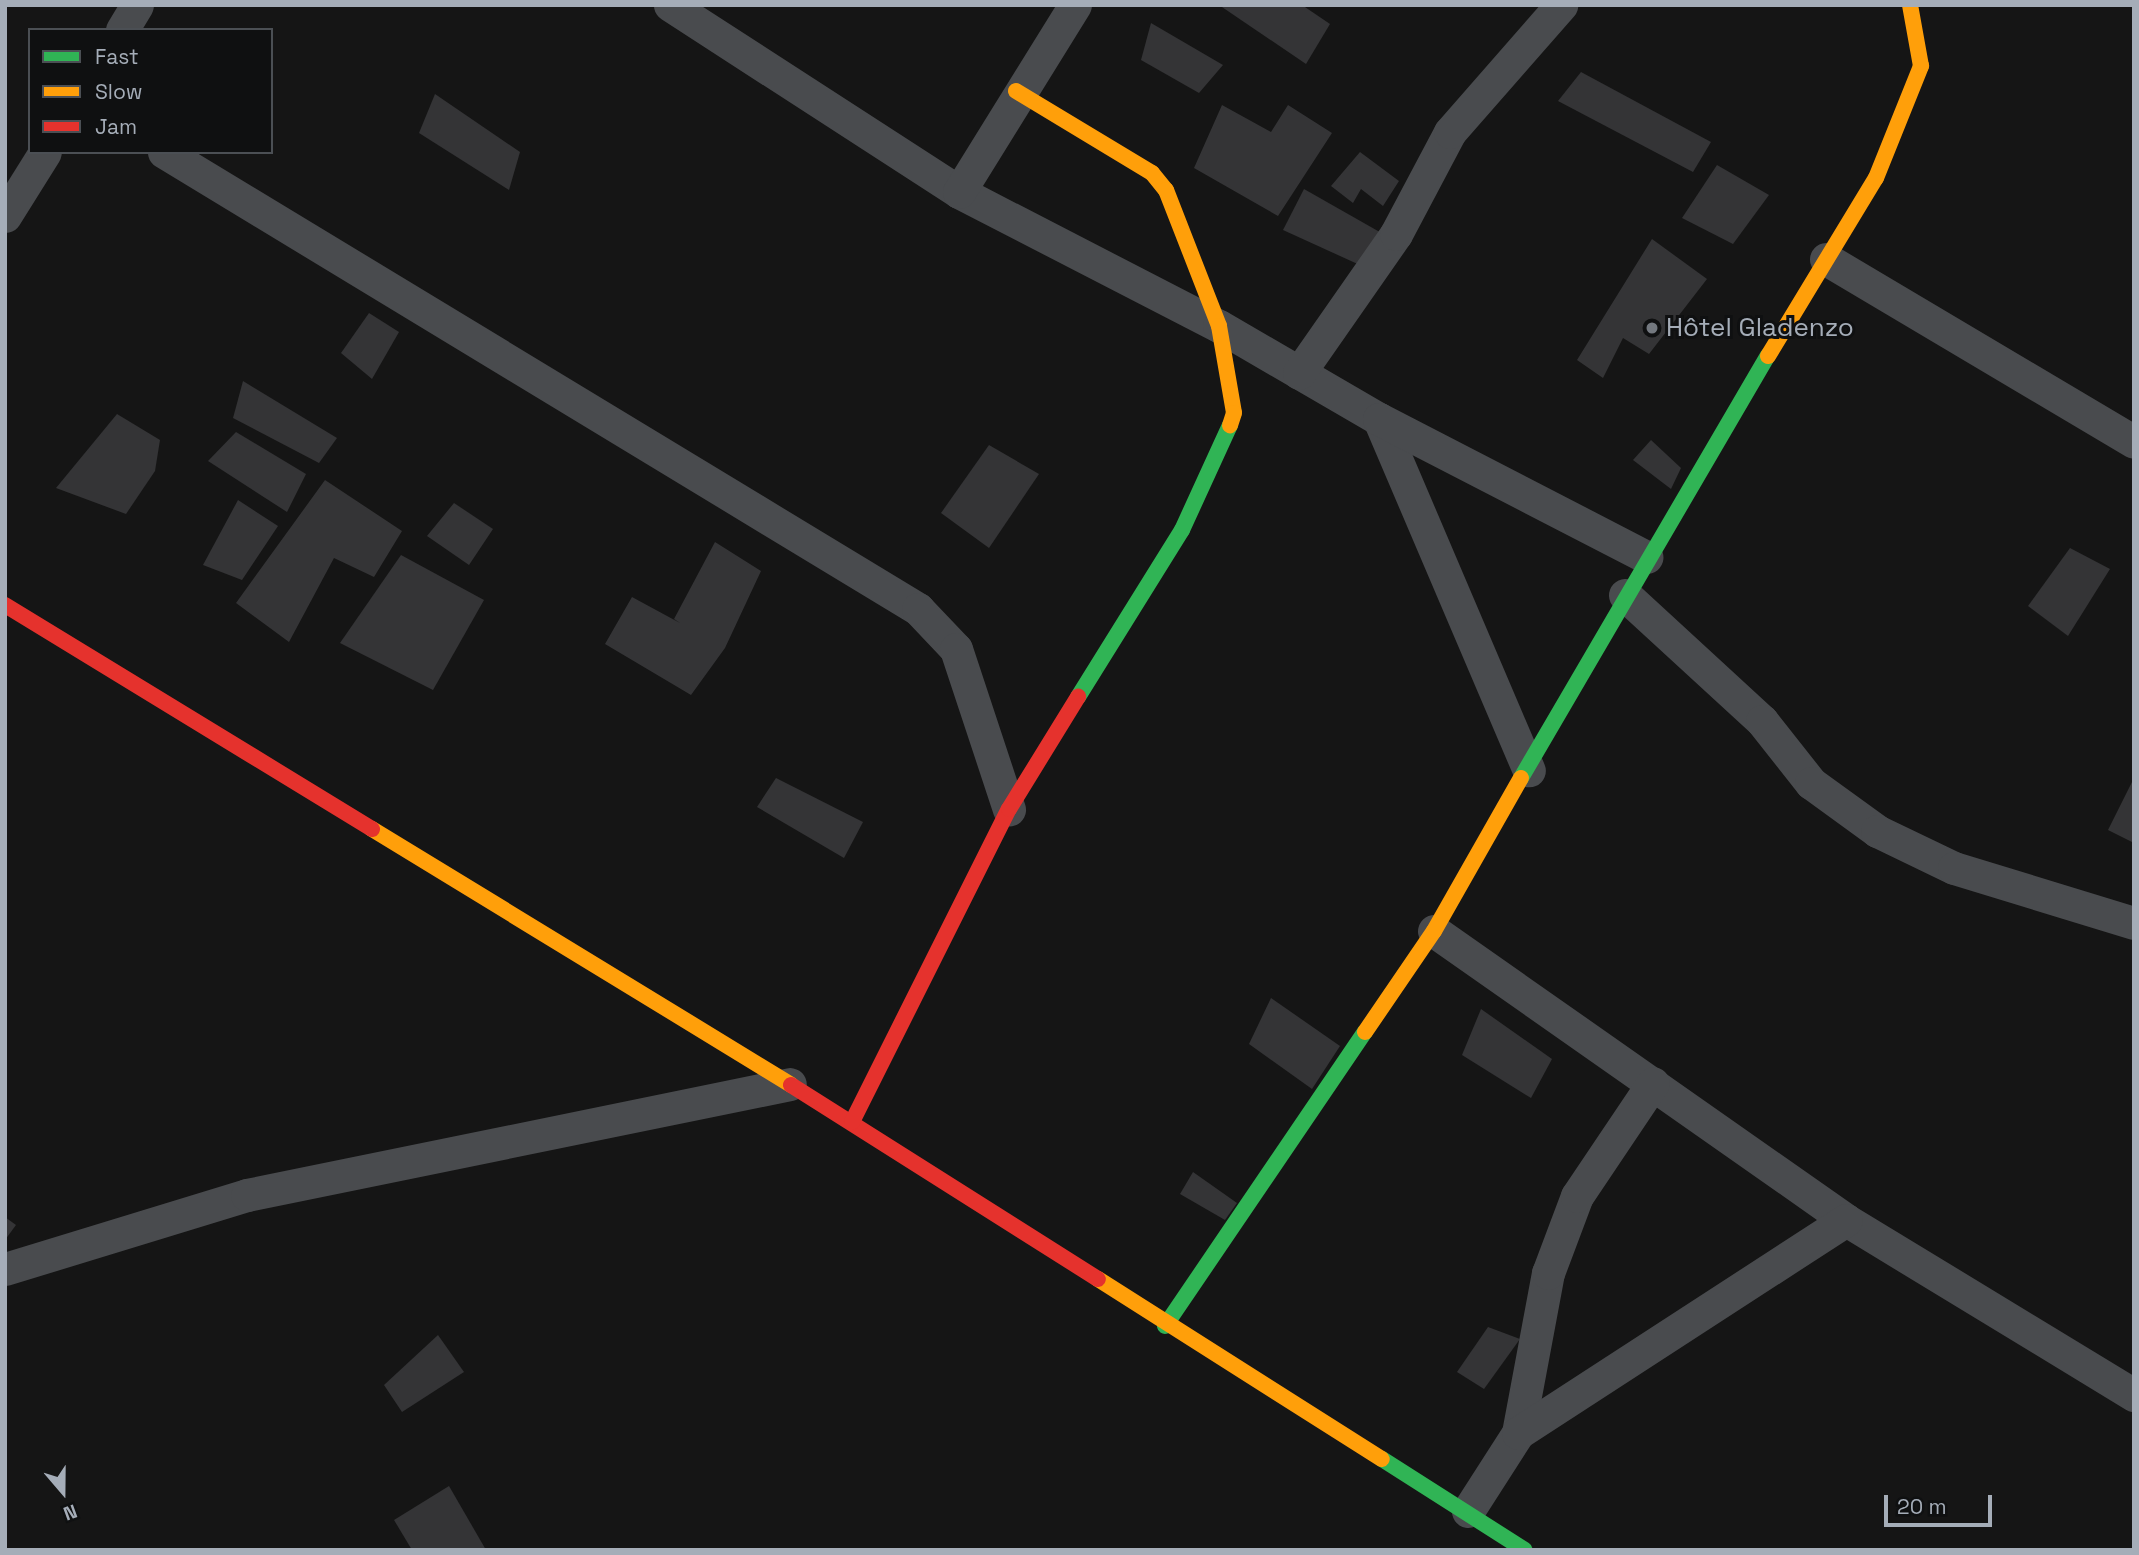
<!DOCTYPE html>
<meta charset="utf-8">
<style>
body{margin:0}
#map{position:relative;width:2139px;height:1555px;overflow:hidden;background:#151515;font-family:"Space Grotesk",sans-serif}
div>[style]{position:absolute}
[style*='--x']{left:calc(var(--x)*1px);top:calc(var(--y)*1px);width:calc(var(--w)*1px);rotate:calc(var(--a)*1deg)}
.building>*{inset:0;background:#343436}
.street>*{height:33px;margin:-16.5px;padding:0 16.5px;transform-origin:16.5px;border-radius:16.5px;background:#494b4e}
.fast>*{height:16px;margin:-8px;padding:0 8px;transform-origin:8px;border-radius:8px;background:#30b455}
.slow>*{height:16px;margin:-8px;padding:0 8px;transform-origin:8px;border-radius:8px;background:#ff9f0a}
.jam>*{height:16px;margin:-8px;padding:0 8px;transform-origin:8px;border-radius:8px;background:#e5322d}
.dots>*{width:19px;height:19px;translate:-50% -50%;box-sizing:border-box;border:4px solid #0f1011;border-radius:50%}
span{translate:-50% -50%;white-space:nowrap;text-align:center;line-height:1.15;-webkit-text-stroke:6px #0f1011;paint-order:stroke}
.poi-label{font-size:26px;color:#a5adb8}
.left{translate:0 -50%;text-align:left}
.frame{position:absolute;inset:0;border:7px solid #a5adb8;pointer-events:none}
.legend{position:absolute;left:28px;top:28px;width:245px;height:126px;box-sizing:border-box;background:#0f1011;border:2px solid #4b4f54;margin:0;padding:9px 12px;list-style:none;font-size:21px;color:#a5adb8}
.legend li{display:flex;align-items:center;gap:14px;height:35px}
.legend b{width:35px;border:2px solid #4b4f54}
.north{position:absolute;left:28px;top:1457px;width:70px;height:70px;-webkit-text-stroke:5px #0f1011;paint-order:stroke;rotate:160deg;font-size:19px;font-weight:700;line-height:28px;text-align:center;color:#a5adb8}
.north::after{content:'';display:block;margin:auto;width:24px;height:32px;background:#a5adb8;clip-path:polygon(50% 0,100% 100%,50% 72%,0 100%)}
.scale{position:absolute;left:1884px;top:1495px;width:108px;height:32px;box-sizing:border-box;border:4px solid #a5adb8;border-top:0;padding-left:9px;font-size:21px;line-height:24px;white-space:nowrap;color:#a5adb8;-webkit-text-stroke:5px #0f1011;paint-order:stroke}
</style>
<div id="map">
<div class="building">
<div style="clip-path:polygon(1219px 5px,1302px 5px,1330px 24px,1306px 64px)"></div>
<div style="clip-path:polygon(1151px 23px,1223px 65px,1199px 93px,1141px 60px)"></div>
<div style="clip-path:polygon(1581px 72px,1711px 142px,1693px 172px,1558px 101px)"></div>
<div style="clip-path:polygon(435px 94px,520px 152px,509px 190px,419px 133px)"></div>
<div style="clip-path:polygon(1222px 105px,1271px 132px,1288px 105px,1332px 133px,1278px 216px,1194px 168px)"></div>
<div style="clip-path:polygon(1360px 152px,1399px 181px,1383px 206px,1361px 189px,1353px 203px,1331px 186px)"></div>
<div style="clip-path:polygon(1717px 165px,1769px 195px,1733px 244px,1682px 218px)"></div>
<div style="clip-path:polygon(1304px 189px,1385px 235px,1362px 266px,1283px 230px)"></div>
<div style="clip-path:polygon(1652px 239px,1707px 279px,1649px 354px,1623px 338px,1603px 378px,1577px 360px)"></div>
<div style="clip-path:polygon(369px 313px,399px 332px,372px 379px,341px 353px)"></div>
<div style="clip-path:polygon(243px 381px,337px 438px,319px 463px,233px 418px)"></div>
<div style="clip-path:polygon(117px 414px,160px 440px,155px 471px,126px 514px,56px 488px)"></div>
<div style="clip-path:polygon(236px 432px,306px 474px,287px 512px,208px 461px)"></div>
<div style="clip-path:polygon(1651px 440px,1681px 468px,1671px 489px,1633px 460px)"></div>
<div style="clip-path:polygon(989px 445px,1039px 474px,989px 548px,941px 513px)"></div>
<div style="clip-path:polygon(325px 480px,402px 531px,374px 577px,334px 558px,289px 642px,236px 603px)"></div>
<div style="clip-path:polygon(238px 500px,278px 526px,242px 580px,203px 565px)"></div>
<div style="clip-path:polygon(454px 503px,493px 529px,469px 565px,427px 536px)"></div>
<div style="clip-path:polygon(715px 542px,761px 571px,725px 648px,691px 695px,605px 644px,632px 597px,680px 623px,674px 619px)"></div>
<div style="clip-path:polygon(2070px 548px,2110px 569px,2068px 636px,2028px 606px)"></div>
<div style="clip-path:polygon(401px 555px,484px 600px,433px 690px,340px 643px)"></div>
<div style="clip-path:polygon(776px 778px,863px 822px,844px 858px,757px 807px)"></div>
<div style="clip-path:polygon(2134px 778px,2134px 843px,2108px 830px)"></div>
<div style="clip-path:polygon(1271px 998px,1340px 1046px,1312px 1089px,1249px 1044px)"></div>
<div style="clip-path:polygon(1481px 1009px,1552px 1059px,1531px 1098px,1462px 1055px)"></div>
<div style="clip-path:polygon(1193px 1172px,1237px 1203px,1225px 1220px,1180px 1194px)"></div>
<div style="clip-path:polygon(5px 1217px,16px 1225px,5px 1240px)"></div>
<div style="clip-path:polygon(1488px 1327px,1520px 1339px,1484px 1389px,1457px 1372px)"></div>
<div style="clip-path:polygon(438px 1335px,464px 1372px,402px 1412px,384px 1385px)"></div>
<div style="clip-path:polygon(449px 1486px,486px 1550px,412px 1550px,394px 1520px)"></div>
</div>
<div class="street">
<div style="--x:670;--y:5;--w:344;--a:32.9"></div>
<div style="--x:959;--y:192;--w:292;--a:27.3"></div>
<div style="--x:1219;--y:326;--w:185;--a:30.2"></div>
<div style="--x:1379;--y:419;--w:382;--a:66.9"></div>
<div style="--x:122;--y:30;--w:29;--a:-59"></div>
<div style="--x:164;--y:152;--w:882;--a:31.22"></div>
<div style="--x:918;--y:609;--w:55;--a:46.5"></div>
<div style="--x:956;--y:649;--w:169;--a:71.7"></div>
<div style="--x:959;--y:192;--w:220;--a:-58.2"></div>
<div style="--x:5;--y:216;--w:75;--a:-58"></div>
<div style="--x:1826;--y:259;--w:358;--a:30.7"></div>
<div style="--x:1299;--y:373;--w:169;--a:-55.1"></div>
<div style="--x:1396;--y:234;--w:115;--a:-62.1"></div>
<div style="--x:1450;--y:132;--w:169;--a:-48.8"></div>
<div style="--x:1379;--y:419;--w:301;--a:27.3"></div>
<div style="--x:1625;--y:595;--w:186;--a:42.6"></div>
<div style="--x:1762;--y:721;--w:79;--a:51.7"></div>
<div style="--x:1811;--y:783;--w:82;--a:36"></div>
<div style="--x:1877;--y:831;--w:85;--a:25.7"></div>
<div style="--x:1954;--y:868;--w:188;--a:17"></div>
<div style="--x:1434;--y:931;--w:503;--a:35.05"></div>
<div style="--x:1846;--y:1220;--w:337;--a:31.3"></div>
<div style="--x:5;--y:1269;--w:253;--a:-17"></div>
<div style="--x:247;--y:1195;--w:554;--a:-11.55"></div>
<div style="--x:1518;--y:1433;--w:163;--a:-79.4"></div>
<div style="--x:1548;--y:1273;--w:82;--a:-69.4"></div>
<div style="--x:1577;--y:1196;--w:136;--a:-56.1"></div>
<div style="--x:1468;--y:1511;--w:93;--a:-57.3"></div>
<div style="--x:1518;--y:1433;--w:391;--a:-33"></div>
</div>
<div class="fast">
<div style="--x:1078;--y:697;--w:197;--a:-58.1"></div>
<div style="--x:1182;--y:530;--w:115;--a:-65.4"></div>
<div style="--x:1521;--y:778;--w:489;--a:-59.7"></div>
<div style="--x:1165;--y:1326;--w:356;--a:-55.8"></div>
<div style="--x:1382;--y:1459;--w:169;--a:32.5"></div>
</div>
<div class="slow">
<div style="--x:1016;--y:91;--w:159;--a:31.1"></div>
<div style="--x:1152;--y:173;--w:22;--a:51"></div>
<div style="--x:1166;--y:190;--w:146;--a:68.7"></div>
<div style="--x:1219;--y:326;--w:88;--a:80.2"></div>
<div style="--x:1234;--y:413;--w:13;--a:108"></div>
<div style="--x:1768;--y:356;--w:208;--a:-58.8"></div>
<div style="--x:1876;--y:178;--w:121;--a:-68.1"></div>
<div style="--x:1921;--y:66;--w:62;--a:-100.2"></div>
<div style="--x:372;--y:829;--w:491;--a:31.4"></div>
<div style="--x:1365;--y:1032;--w:122;--a:-55.7"></div>
<div style="--x:1434;--y:931;--w:176;--a:-60.4"></div>
<div style="--x:1098;--y:1279;--w:336;--a:32.4"></div>
</div>
<div class="jam">
<div style="--x:5;--y:605;--w:430;--a:31.4"></div>
<div style="--x:791;--y:1085;--w:363;--a:32.3"></div>
<div style="--x:852;--y:1122;--w:350;--a:-63.4"></div>
<div style="--x:1009;--y:809;--w:132;--a:-58.4"></div>
</div>
<div class="dots">
<div style="left:1652px;top:328px;background:#73787f"></div>
</div>
<div class="poi-label">
<span class="left" style="left:1666px;top:328px">Hôtel Gladenzo</span>
</div>
<div class="frame"></div>
<ul class="legend">
<li><b style="height:9px;background:#30b455"></b>Fast</li>
<li><b style="height:9px;background:#ff9f0a"></b>Slow</li>
<li><b style="height:9px;background:#e5322d"></b>Jam</li>
</ul>
<div class="north">N</div>
<div class="scale">20 m</div>
</div>
